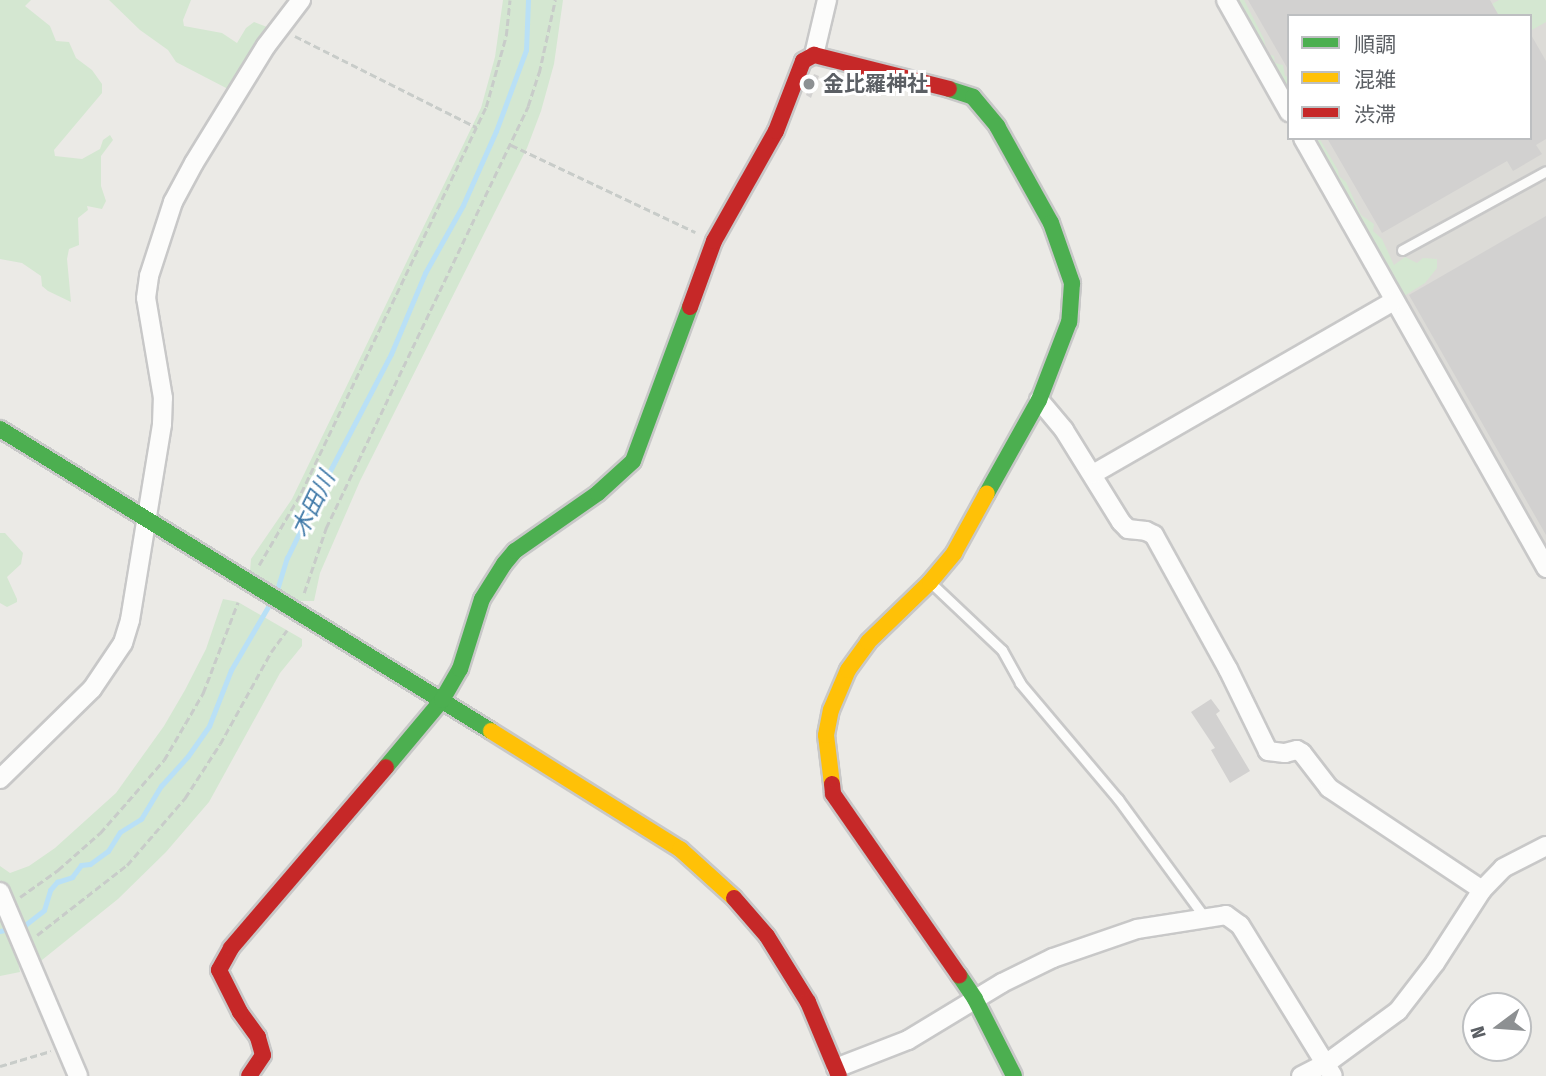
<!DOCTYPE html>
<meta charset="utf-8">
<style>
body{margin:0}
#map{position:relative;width:1546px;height:1076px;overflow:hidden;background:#ebeae6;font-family:"Fira Sans Condensed","Noto Sans JP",sans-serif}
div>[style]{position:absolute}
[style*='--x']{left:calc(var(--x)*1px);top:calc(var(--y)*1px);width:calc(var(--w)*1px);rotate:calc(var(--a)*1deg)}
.industrial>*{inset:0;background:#dcdbd7}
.green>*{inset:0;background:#d4e7d1}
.stream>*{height:5px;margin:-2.5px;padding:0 2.5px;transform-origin:2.5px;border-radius:2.5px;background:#b9e0f6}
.building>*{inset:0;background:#d2d1d0}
.path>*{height:2.5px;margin-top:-1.25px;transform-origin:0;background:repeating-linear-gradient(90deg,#c8ccc9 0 7px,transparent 0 10.5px)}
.roads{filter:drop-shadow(2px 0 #c8c8c8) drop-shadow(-2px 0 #c8c8c8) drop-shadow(0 2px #c8c8c8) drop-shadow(0 -2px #c8c8c8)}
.lane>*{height:9px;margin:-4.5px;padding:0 4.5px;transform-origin:4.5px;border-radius:4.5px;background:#fcfcfb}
.street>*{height:18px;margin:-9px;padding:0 9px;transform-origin:9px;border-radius:9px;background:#fcfcfb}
.fast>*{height:16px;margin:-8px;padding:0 8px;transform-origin:8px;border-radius:8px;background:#4caf50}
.slow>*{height:16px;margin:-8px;padding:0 8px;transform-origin:8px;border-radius:8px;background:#ffc107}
.jam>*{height:16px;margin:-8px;padding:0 8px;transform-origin:8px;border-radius:8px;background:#c62828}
.dots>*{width:19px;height:19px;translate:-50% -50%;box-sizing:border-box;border:4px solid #fff;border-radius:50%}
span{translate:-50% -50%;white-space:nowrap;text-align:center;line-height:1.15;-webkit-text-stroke:6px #fff;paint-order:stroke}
.poi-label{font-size:21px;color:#5b5f64;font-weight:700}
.left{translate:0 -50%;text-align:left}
.water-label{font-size:23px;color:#3e78a7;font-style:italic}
.legend{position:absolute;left:1287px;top:14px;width:245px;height:126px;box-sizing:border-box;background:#fff;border:2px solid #bdbfc1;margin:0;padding:9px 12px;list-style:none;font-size:21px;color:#5b5f64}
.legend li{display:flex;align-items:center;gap:14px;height:35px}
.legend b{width:35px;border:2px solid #bdbfc1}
.north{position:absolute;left:1462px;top:992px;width:70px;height:70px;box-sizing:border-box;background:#fff;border:2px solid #bdbfc1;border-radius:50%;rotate:254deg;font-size:19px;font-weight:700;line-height:28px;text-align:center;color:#5b5f64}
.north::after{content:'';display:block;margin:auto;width:24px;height:32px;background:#8d9092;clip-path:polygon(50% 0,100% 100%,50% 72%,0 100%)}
</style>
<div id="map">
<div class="industrial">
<div style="clip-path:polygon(1233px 0,1546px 0,1546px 553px,1311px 138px,1530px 138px,1530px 16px,1289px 16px,1289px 99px)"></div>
</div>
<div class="green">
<div style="clip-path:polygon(0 0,31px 0,25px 6px,50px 26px,56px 41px,69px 42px,76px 58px,92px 70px,102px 84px,102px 93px,54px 150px,55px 156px,82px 159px,100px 149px,103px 140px,110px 135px,113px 140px,101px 156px,101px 186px,106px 201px,102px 209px,87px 206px,88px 210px,78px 218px,79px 245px,69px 249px,67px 259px,71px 302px,48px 291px,42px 286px,41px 276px,22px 263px,0 259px)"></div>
<div style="clip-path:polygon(109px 0,191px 0,183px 20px,184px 26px,222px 33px,237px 43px,246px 28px,254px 22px,267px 27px,267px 31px,228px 89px,176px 62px,168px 50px,140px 30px)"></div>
<div style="clip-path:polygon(503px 0,563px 0,554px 64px,541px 111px,527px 148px,360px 481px,320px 573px,314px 601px,297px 601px,250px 572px,251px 559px,292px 499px,481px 108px,495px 57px)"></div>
<div style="clip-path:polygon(1227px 0,1244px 0,1264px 39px,1267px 54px,1274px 56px,1275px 63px,1283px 65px,1285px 76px,1289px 77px,1289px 98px)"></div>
<div style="clip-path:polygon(1499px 0,1546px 0,1546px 22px,1530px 31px,1530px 16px,1499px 16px,1492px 4px)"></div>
<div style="clip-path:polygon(1309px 138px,1319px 138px,1338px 170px,1339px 176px,1346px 182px,1361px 215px,1374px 224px,1373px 231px,1382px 239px,1394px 265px,1405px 257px,1417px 263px,1423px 258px,1437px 259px,1437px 268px,1425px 283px,1401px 298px,1354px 218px,1344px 192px,1318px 146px)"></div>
<div style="clip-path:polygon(5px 533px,23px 553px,21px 564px,7px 577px,17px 599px,17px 602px,7px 607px,0 603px,0 533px)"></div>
<div style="clip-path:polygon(223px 599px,238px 602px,302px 639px,302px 646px,280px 673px,209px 802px,166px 852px,118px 899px,37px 964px,0 880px,0 866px,10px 873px,29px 866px,55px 848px,116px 793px,164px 726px,185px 690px,206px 649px)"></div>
<div style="clip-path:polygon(0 911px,16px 952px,20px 972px,0 976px)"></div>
</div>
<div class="stream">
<div style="--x:276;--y:593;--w:37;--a:-73"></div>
<div style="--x:287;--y:558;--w:80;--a:-64.1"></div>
<div style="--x:322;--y:486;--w:149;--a:-62.4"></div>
<div style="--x:391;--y:354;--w:88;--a:-67.2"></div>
<div style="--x:425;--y:273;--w:78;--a:-60.8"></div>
<div style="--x:463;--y:205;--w:81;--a:-66"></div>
<div style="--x:496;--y:131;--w:86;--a:-69.7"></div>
<div style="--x:526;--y:50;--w:50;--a:-87.7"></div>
<div style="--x:0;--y:931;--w:26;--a:-13"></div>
<div style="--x:25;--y:925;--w:24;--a:-38"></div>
<div style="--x:44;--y:910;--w:21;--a:-73"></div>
<div style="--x:50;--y:890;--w:11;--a:-49"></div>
<div style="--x:57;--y:882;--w:16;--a:-18"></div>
<div style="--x:72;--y:877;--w:15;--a:-53"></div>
<div style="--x:81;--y:865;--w:9;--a:-6"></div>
<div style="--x:90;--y:864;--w:22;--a:-36"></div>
<div style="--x:108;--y:851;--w:22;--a:-58"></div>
<div style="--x:120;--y:832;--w:25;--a:-32"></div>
<div style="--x:141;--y:819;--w:39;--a:-59"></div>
<div style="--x:161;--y:786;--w:40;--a:-48"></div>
<div style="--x:188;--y:756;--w:37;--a:-55"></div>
<div style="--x:209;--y:726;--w:60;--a:-68.6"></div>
<div style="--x:231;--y:670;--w:75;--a:-59.7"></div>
</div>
<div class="building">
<div style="clip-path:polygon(1248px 0,1490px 0,1499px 16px,1289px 16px,1289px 71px)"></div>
<div style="clip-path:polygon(1530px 33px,1546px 61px,1546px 139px,1536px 145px,1542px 154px,1513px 171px,1507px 161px,1382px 233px,1327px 138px,1530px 138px)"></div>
<div style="clip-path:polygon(814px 74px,819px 76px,811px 98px,806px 95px)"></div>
<div style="clip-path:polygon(1546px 216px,1546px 535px,1409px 295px)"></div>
<div style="clip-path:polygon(1211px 699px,1220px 711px,1216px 714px,1250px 771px,1230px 783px,1211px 750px,1215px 748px,1191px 712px)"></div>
</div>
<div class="path">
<div style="--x:295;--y:36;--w:203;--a:26.7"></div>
<div style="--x:511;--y:145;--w:204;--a:25.3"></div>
<div style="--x:259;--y:565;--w:83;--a:-59.7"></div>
<div style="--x:301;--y:493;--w:428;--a:-64.4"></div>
<div style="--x:486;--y:107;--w:74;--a:-74.3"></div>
<div style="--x:506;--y:36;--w:36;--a:-84"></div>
<div style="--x:304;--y:593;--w:69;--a:-71.3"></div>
<div style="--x:326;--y:528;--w:468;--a:-64.4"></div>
<div style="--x:528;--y:106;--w:35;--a:-72"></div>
<div style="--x:539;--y:73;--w:75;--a:-77.6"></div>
<div style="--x:20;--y:897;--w:47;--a:-35.4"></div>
<div style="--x:58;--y:870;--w:56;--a:-41.4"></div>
<div style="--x:100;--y:833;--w:97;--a:-48.8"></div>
<div style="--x:164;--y:760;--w:78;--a:-59.8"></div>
<div style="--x:203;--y:693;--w:97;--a:-69"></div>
<div style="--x:37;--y:935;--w:114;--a:-37.9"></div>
<div style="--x:127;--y:865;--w:89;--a:-49.1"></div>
<div style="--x:185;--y:798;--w:64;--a:-57.1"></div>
<div style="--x:220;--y:744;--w:105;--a:-61"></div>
<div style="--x:271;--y:652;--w:27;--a:-54"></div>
<div style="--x:0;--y:1066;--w:53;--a:-16.4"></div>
</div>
<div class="roads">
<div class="lane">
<div style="--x:1402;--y:250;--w:164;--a:-28.7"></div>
<div style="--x:930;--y:582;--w:99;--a:43.4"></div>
<div style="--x:1002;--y:650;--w:38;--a:61"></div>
<div style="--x:1020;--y:683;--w:152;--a:49.8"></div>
<div style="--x:1118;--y:799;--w:147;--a:53.8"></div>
</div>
<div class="street">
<div style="--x:1226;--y:0;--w:129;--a:60.6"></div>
<div style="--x:814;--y:55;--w:57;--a:-76.7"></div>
<div style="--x:1303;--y:138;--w:494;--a:60.5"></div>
<div style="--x:1039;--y:400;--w:39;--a:50"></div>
<div style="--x:1064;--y:430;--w:108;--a:58.2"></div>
<div style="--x:1121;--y:522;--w:10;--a:45"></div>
<div style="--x:1128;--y:529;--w:18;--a:6"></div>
<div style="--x:1146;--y:531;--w:9;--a:27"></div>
<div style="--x:1154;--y:535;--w:153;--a:61.1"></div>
<div style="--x:1228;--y:669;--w:91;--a:64"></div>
<div style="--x:1268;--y:751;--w:17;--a:7"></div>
<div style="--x:1285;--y:753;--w:12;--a:-14"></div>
<div style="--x:1297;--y:750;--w:6;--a:31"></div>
<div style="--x:1302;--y:753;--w:44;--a:52.4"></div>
<div style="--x:1329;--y:788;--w:184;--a:33.7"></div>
<div style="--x:1093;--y:474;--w:347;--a:-29.9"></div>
<div style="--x:0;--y:779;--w:129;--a:-44.4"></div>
<div style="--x:92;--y:689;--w:55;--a:-56"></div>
<div style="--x:123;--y:643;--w:24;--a:-73"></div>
<div style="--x:130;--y:620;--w:199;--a:-80.7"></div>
<div style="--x:162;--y:424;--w:26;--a:-88"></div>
<div style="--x:163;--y:398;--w:101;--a:-99.6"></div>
<div style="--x:146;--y:298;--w:22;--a:-82"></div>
<div style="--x:149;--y:276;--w:78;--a:-72"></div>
<div style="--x:173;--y:202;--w:44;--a:-61.7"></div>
<div style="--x:194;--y:163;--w:137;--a:-58.4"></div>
<div style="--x:266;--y:46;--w:58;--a:-52.7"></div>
<div style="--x:0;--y:892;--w:200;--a:67"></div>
<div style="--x:836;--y:1068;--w:77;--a:-21.3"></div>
<div style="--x:908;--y:1040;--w:110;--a:-31.2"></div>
<div style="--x:1002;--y:983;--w:57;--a:-26.1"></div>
<div style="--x:1053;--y:958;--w:89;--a:-19"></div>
<div style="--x:1137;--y:929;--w:90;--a:-8.9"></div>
<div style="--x:1226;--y:915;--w:17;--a:36"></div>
<div style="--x:1240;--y:925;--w:177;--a:58.4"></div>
<div style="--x:1301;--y:1076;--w:29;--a:-27"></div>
<div style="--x:1327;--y:1063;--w:88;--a:-36.2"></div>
<div style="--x:1398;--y:1011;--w:61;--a:-52.4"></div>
<div style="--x:1435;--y:963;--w:87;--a:-57.2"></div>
<div style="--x:1482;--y:890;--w:30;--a:-46"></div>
<div style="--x:1503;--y:868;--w:48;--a:-27.1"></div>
</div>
<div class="fast">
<div style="--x:949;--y:89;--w:25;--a:18"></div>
<div style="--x:973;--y:97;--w:38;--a:50"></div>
<div style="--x:997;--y:126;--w:111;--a:60.9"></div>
<div style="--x:1051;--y:223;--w:64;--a:70.7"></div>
<div style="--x:1072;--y:283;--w:39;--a:94"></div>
<div style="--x:1069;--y:322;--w:84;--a:111"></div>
<div style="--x:1039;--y:400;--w:107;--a:119.2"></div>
<div style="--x:0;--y:429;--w:576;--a:31.59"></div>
<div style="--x:386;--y:767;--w:87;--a:-50.1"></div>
<div style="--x:442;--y:700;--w:36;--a:-60"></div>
<div style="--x:460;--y:669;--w:73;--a:-72.6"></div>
<div style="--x:482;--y:599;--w:41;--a:-57.8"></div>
<div style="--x:504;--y:564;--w:17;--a:-50"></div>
<div style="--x:515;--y:551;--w:101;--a:-34.9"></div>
<div style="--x:598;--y:493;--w:47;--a:-42.4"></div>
<div style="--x:633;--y:461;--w:164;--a:-69.7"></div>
<div style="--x:959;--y:975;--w:29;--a:56"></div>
<div style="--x:975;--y:999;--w:86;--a:63.1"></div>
</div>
<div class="slow">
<div style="--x:491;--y:731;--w:223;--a:32"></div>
<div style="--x:680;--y:849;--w:73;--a:42.2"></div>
<div style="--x:832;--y:784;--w:49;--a:-97"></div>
<div style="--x:826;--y:735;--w:25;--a:-79"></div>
<div style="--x:831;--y:710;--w:43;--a:-67"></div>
<div style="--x:848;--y:670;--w:34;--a:-54"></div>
<div style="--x:868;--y:642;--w:86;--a:-44.1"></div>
<div style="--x:930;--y:582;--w:38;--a:-50"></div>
<div style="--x:954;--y:553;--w:68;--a:-61.2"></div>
</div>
<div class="jam">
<div style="--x:690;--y:307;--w:70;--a:-70"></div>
<div style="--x:714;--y:241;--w:126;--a:-60.6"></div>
<div style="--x:776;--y:131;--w:75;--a:-68.9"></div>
<div style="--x:803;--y:61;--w:13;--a:-29"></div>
<div style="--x:814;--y:55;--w:139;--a:14.1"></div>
<div style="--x:832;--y:784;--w:10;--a:84"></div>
<div style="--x:833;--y:794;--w:221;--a:55.2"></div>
<div style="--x:734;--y:898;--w:50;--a:49"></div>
<div style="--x:767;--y:936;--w:78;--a:58.2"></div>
<div style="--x:808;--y:1002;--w:80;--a:67.3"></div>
<div style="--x:249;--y:1076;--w:25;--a:-56"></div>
<div style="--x:263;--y:1055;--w:19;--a:-106"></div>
<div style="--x:258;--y:1037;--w:31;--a:-126"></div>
<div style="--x:240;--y:1012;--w:47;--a:-116.6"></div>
<div style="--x:219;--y:970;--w:25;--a:-61"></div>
<div style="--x:231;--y:948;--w:238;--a:-49.4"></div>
</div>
</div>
<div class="dots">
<div style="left:809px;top:84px;background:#8d9092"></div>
</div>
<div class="poi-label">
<span class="left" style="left:823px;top:84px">金比羅神社</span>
</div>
<div class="water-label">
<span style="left:313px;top:504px;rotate:-64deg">木田川</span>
</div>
<ul class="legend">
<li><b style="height:9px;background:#4caf50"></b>順調</li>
<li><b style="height:9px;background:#ffc107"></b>混雑</li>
<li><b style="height:9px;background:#c62828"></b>渋滞</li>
</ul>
<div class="north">N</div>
</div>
